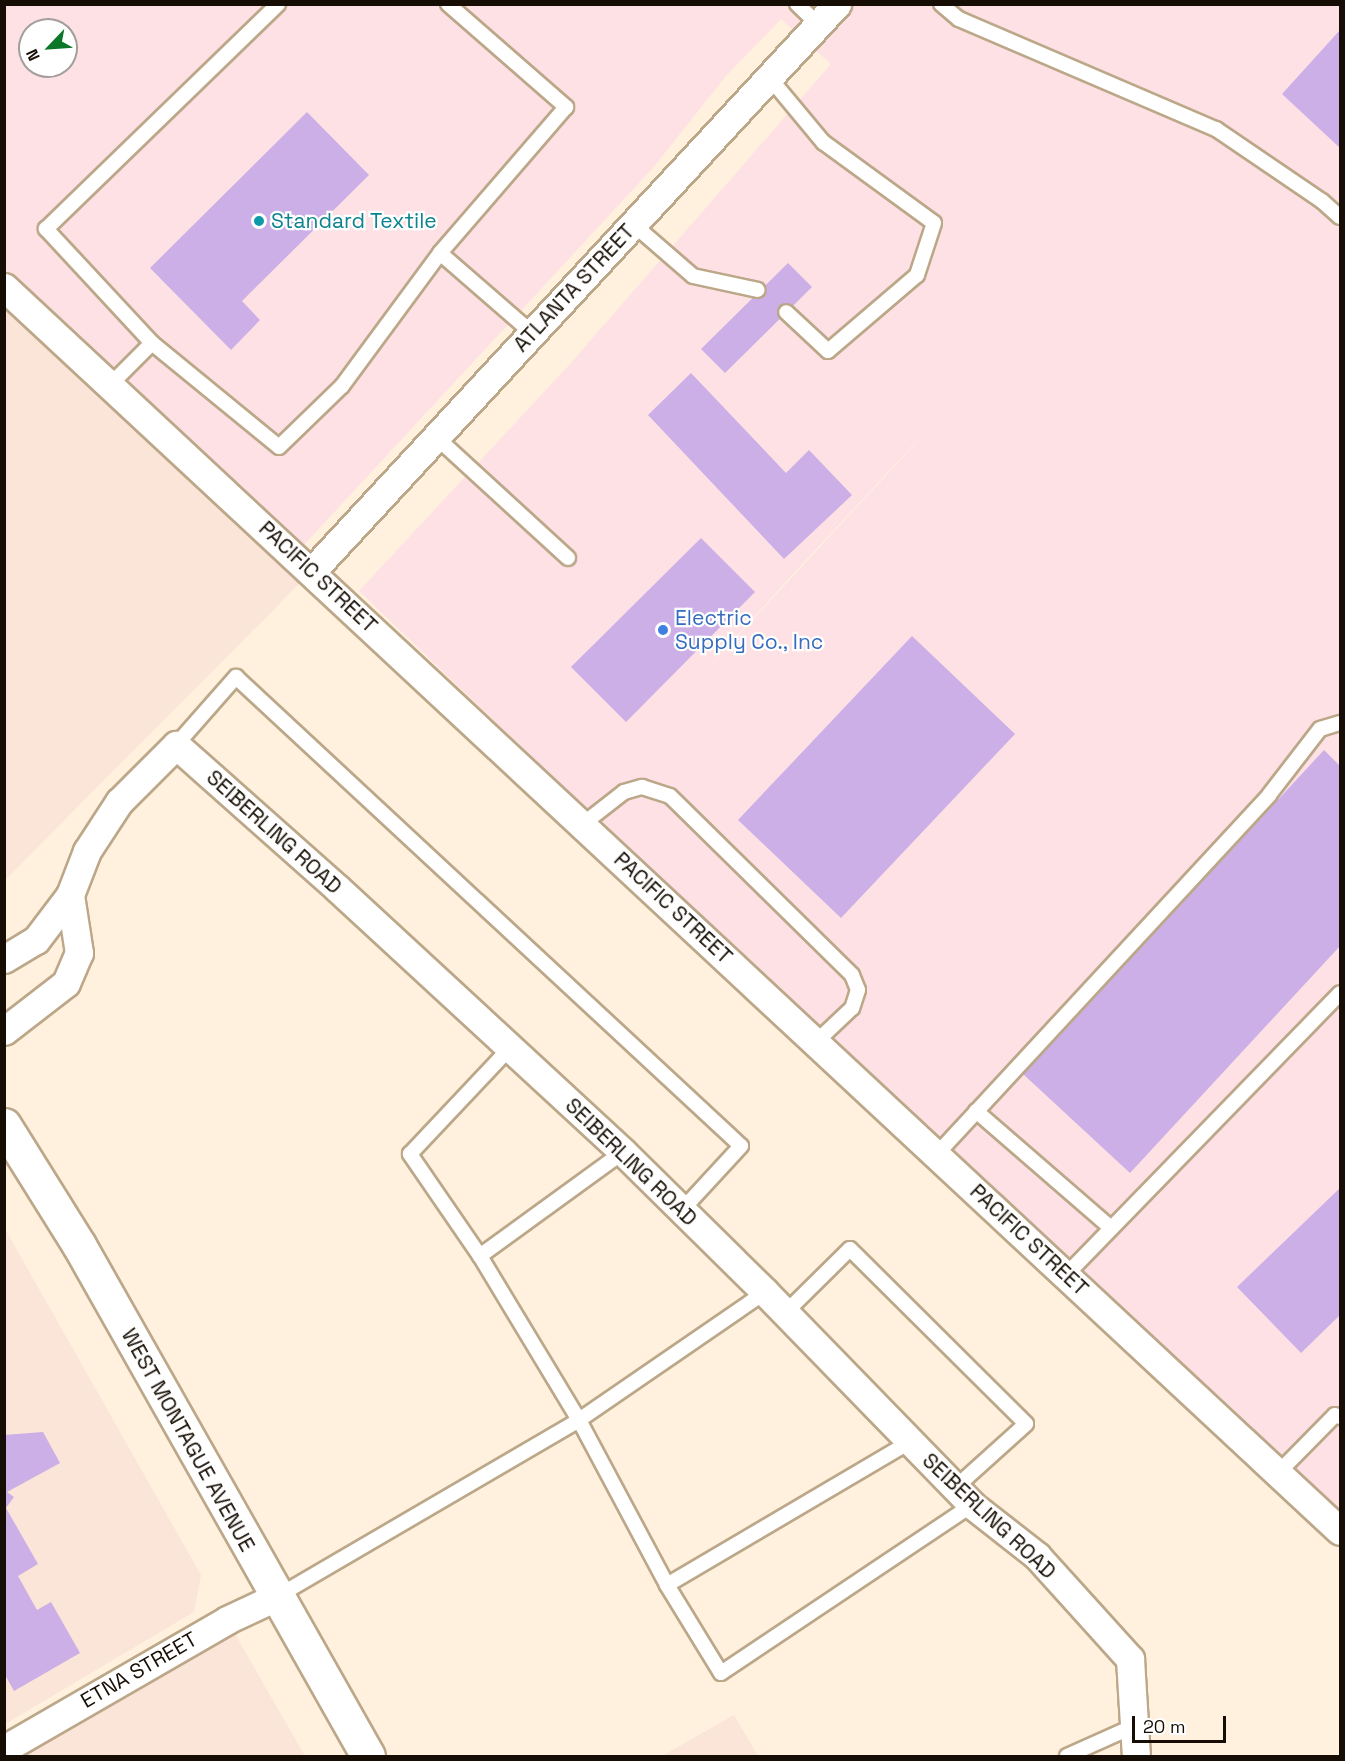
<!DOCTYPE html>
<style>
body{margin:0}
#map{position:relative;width:1345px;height:1761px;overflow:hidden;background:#fff1de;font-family:"Space Grotesk",sans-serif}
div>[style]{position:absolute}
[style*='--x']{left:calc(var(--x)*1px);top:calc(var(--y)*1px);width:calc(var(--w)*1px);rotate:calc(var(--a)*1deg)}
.commercial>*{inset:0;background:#fbe4d8}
.industrial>*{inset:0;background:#fde1e4}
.building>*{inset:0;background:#ccafe7}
.roads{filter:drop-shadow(2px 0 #bca789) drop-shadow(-2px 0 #bca789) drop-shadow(0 2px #bca789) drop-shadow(0 -2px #bca789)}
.service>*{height:14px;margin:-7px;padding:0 7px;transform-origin:7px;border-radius:7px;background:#fff}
.minor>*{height:27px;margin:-13.5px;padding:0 13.5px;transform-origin:13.5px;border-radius:13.5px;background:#fff}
.secondary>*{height:33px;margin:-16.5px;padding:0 16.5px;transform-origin:16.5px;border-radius:16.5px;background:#fff}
.dots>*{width:16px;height:16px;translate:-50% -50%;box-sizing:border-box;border:3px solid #fff;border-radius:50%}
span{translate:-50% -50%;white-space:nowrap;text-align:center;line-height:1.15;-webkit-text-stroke:4.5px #fff;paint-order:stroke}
.culture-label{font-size:21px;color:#0d838f}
.left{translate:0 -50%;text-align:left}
.street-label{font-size:21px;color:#160e04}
.shop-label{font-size:21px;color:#366cbe}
.frame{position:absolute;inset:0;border:6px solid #160e04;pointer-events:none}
.north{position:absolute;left:18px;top:18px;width:60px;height:60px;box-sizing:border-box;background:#fff;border:2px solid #a29f9b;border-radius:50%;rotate:245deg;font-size:16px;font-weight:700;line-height:24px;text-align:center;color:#160e04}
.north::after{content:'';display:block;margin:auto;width:21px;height:27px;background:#0c7629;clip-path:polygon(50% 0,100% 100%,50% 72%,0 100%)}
.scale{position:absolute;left:1132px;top:1716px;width:94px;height:27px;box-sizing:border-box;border:3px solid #160e04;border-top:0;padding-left:8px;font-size:18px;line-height:21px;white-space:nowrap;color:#160e04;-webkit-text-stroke:4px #fff;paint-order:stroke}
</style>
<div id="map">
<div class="commercial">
<div style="clip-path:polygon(4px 287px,312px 571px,5px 880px,4px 880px)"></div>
<div style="clip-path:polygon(4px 1227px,201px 1575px,194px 1612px,5px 1724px)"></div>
<div style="clip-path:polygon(227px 1620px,305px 1756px,5px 1756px)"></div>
<div style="clip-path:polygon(734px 1715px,758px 1756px,662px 1756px)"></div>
</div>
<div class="industrial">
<div style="clip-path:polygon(evenodd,4px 5px,1340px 5px,1340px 1531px,921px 1140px,582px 805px,359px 591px,570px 364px,831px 64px,781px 19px,726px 76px,652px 169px,301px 548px,5px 270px,4px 5px,30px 30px,66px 30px,66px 66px,30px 66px,30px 30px,4px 5px,914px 444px,915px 444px,700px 677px,793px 574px,914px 444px)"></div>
</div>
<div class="building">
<div style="clip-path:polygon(1340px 30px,1340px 148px,1282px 94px)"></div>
<div style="clip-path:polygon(307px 112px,369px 175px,242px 301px,260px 320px,231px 350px,150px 268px)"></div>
<div style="clip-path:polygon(788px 263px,812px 287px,725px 373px,701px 349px)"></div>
<div style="clip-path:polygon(691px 373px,786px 473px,809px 450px,852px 495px,784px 559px,648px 415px)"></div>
<div style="clip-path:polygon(701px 538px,755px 592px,626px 722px,571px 667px)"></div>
<div style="clip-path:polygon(912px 636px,1015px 734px,841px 918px,738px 820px)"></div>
<div style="clip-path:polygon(1324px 750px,1340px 766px,1340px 946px,1130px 1173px,1023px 1074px)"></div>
<div style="clip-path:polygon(1340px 1188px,1340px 1315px,1301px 1353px,1237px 1287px)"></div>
<div style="clip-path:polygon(43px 1432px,60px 1463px,7px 1492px,14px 1497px,6px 1508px,38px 1564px,18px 1576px,37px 1610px,51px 1602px,80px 1653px,14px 1691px,4px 1673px,4px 1435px)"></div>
</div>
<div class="roads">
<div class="service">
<div style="--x:448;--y:4;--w:157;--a:41.1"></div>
<div style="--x:566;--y:107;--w:193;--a:130.8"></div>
<div style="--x:440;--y:253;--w:122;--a:41"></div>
<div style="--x:797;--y:4;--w:29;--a:44"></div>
<div style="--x:941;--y:4;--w:23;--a:40"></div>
<div style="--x:959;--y:19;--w:280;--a:23.2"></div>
<div style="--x:1216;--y:129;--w:128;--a:34.2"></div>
<div style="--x:1322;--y:201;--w:24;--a:42"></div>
<div style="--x:769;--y:77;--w:85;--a:50.3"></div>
<div style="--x:823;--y:142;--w:137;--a:36.1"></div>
<div style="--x:934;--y:223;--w:55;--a:108.1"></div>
<div style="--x:917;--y:275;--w:117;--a:139.5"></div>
<div style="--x:828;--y:351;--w:57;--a:-137.1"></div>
<div style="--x:633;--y:224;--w:79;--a:40.9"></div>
<div style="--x:693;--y:276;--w:66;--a:12.2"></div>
<div style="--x:152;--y:343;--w:164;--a:39.3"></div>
<div style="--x:279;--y:447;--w:88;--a:-44.1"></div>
<div style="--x:342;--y:386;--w:165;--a:-53.6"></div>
<div style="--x:110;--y:385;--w:59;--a:-45"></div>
<div style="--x:152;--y:343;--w:156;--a:-132.9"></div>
<div style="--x:46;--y:229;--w:323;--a:-44.1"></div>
<div style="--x:436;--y:437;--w:179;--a:42.5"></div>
<div style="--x:176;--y:745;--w:91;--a:-48.6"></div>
<div style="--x:236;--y:677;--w:689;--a:42.88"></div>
<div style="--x:741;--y:1146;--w:87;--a:132.7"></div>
<div style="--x:583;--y:824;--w:52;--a:-38"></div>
<div style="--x:624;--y:792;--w:19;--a:-16"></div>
<div style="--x:642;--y:787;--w:29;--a:18"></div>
<div style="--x:670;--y:796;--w:255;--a:44.5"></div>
<div style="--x:852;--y:975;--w:16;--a:68"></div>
<div style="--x:858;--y:990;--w:19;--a:108"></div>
<div style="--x:852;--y:1008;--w:50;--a:136.6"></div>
<div style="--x:976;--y:1111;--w:179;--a:40.9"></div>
<div style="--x:623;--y:1152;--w:177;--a:144"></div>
<div style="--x:480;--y:1256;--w:192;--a:58.9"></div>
<div style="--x:579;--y:1420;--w:187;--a:61.9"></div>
<div style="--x:667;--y:1585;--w:103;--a:58.5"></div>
<div style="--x:721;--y:1673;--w:302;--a:-33.8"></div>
<div style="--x:937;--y:1154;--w:489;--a:-47.2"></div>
<div style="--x:1269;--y:795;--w:83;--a:-52.3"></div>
<div style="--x:1320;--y:729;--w:21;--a:-17"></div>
<div style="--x:480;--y:1256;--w:124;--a:-124.5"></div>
<div style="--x:410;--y:1154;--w:146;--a:-46.7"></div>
<div style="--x:1066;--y:1275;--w:393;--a:-45.8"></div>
<div style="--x:785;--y:1313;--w:91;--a:-44.6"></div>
<div style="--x:850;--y:1249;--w:248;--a:44.8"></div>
<div style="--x:1026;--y:1424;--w:96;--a:138"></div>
<div style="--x:1278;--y:1473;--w:81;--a:-45.5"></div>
<div style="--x:1335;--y:1415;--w:5;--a:22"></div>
<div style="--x:667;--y:1585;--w:282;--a:-30.5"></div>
<div style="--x:278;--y:1596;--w:349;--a:-30.3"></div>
<div style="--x:579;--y:1420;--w:226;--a:-34.5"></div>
<div style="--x:1067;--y:1756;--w:73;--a:-24.1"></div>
</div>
<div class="minor">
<div style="--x:4;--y:287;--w:1825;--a:42.96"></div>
<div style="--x:312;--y:571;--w:773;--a:-47.2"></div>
<div style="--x:4;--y:959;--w:37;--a:-31"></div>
<div style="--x:36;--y:940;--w:56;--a:-52.9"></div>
<div style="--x:70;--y:895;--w:47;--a:-68.9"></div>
<div style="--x:87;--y:851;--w:59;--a:-56.9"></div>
<div style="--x:119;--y:802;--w:81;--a:-45"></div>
<div style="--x:176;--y:745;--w:215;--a:41.6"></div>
<div style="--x:337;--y:888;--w:389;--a:42.7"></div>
<div style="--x:623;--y:1152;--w:199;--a:44.6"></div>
<div style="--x:765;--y:1292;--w:297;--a:45.8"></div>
<div style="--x:972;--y:1505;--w:83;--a:38.1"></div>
<div style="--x:1037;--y:1556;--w:139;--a:47.9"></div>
<div style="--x:1130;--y:1659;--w:97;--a:86.5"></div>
<div style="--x:4;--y:1031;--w:78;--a:-37.7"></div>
<div style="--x:66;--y:983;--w:33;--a:-67"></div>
<div style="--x:79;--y:953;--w:59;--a:-98.8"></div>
<div style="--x:4;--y:1749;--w:258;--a:-30"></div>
<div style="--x:227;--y:1620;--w:54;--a:-25.1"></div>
</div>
<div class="secondary">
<div style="--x:4;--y:1125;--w:142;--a:58"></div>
<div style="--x:79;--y:1245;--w:587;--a:60.51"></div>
</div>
</div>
<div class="dots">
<div style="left:259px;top:221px;background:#0f9aa8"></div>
<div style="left:663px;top:630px;background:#3f7fe0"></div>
</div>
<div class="culture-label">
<span class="left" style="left:271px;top:221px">Standard Textile</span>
</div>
<div class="street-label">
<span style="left:574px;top:288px;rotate:-47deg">ATLANTA STREET</span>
<span style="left:318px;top:577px;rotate:43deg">PACIFIC STREET</span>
<span style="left:274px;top:832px;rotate:42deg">SEIBERLING ROAD</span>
<span style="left:673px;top:908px;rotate:43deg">PACIFIC STREET</span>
<span style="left:631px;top:1162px;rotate:44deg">SEIBERLING ROAD</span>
<span style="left:1029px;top:1240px;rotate:43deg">PACIFIC STREET</span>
<span style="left:188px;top:1440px;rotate:61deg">WEST MONTAGUE AVENUE</span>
<span style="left:989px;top:1516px;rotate:43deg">SEIBERLING ROAD</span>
<span style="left:139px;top:1670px;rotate:-30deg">ETNA STREET</span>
</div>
<div class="shop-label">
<span class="left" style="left:675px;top:630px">Electric<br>Supply Co., Inc</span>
</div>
<div class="frame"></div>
<div class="north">N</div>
<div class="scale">20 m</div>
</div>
